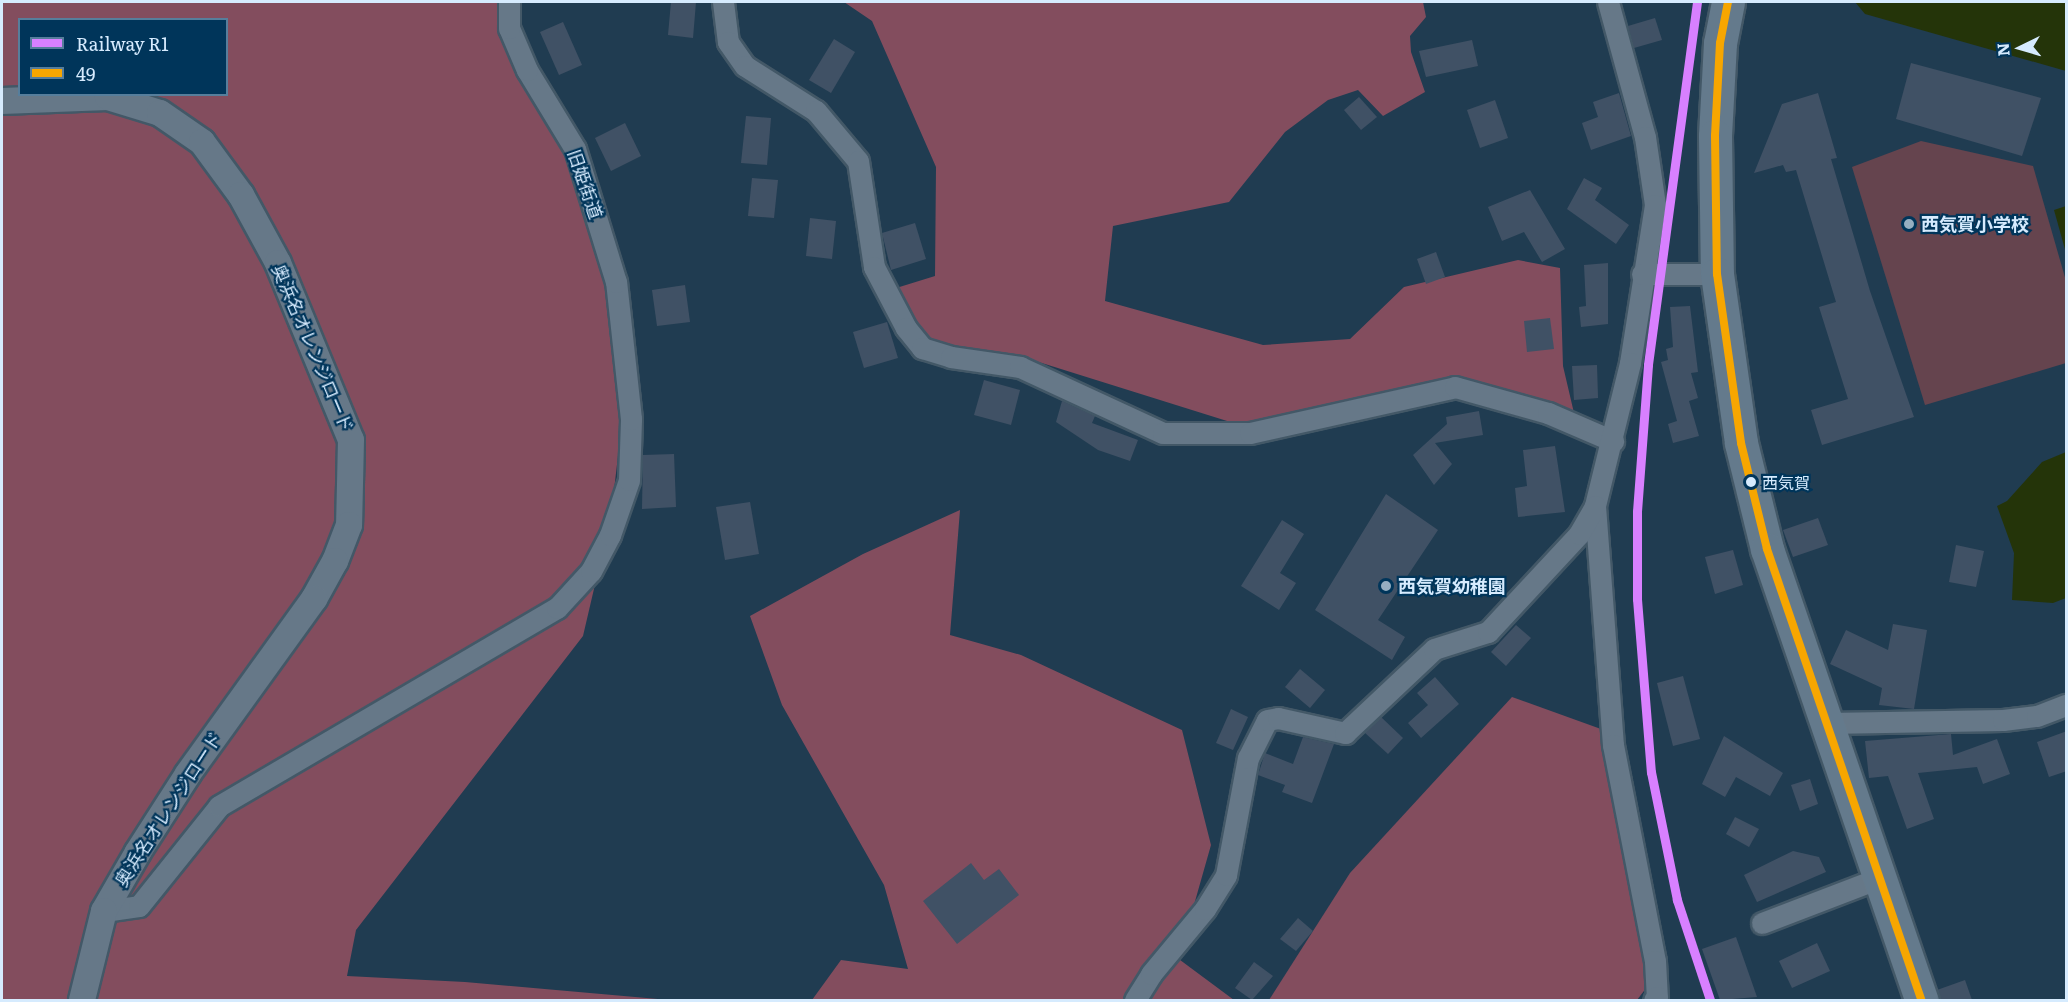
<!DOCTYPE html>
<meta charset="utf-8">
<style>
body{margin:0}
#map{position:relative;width:2068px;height:1002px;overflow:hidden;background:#203c51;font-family:Literata,"Noto Sans JP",serif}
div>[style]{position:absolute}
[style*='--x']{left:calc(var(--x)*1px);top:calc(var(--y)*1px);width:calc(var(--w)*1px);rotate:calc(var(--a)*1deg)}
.green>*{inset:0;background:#65444e}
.forest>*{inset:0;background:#834d5e}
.water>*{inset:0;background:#243409}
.building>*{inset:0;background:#405165}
.roads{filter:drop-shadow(2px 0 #435867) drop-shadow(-2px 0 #435867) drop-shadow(0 2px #435867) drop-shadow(0 -2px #435867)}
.minor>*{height:21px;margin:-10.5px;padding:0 10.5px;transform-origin:10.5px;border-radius:10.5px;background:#667888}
.tertiary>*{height:26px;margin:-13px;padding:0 13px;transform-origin:13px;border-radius:13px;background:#667888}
.trunk>*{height:33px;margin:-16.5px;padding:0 16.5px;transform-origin:16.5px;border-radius:16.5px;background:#647a8c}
.bus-1>*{height:8px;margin:-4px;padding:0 4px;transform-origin:4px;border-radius:4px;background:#f7a600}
.rail-1>*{height:9px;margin:-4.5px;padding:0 4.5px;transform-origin:4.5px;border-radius:4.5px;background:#d880ff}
.dots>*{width:16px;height:16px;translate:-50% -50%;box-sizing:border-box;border:3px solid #00355a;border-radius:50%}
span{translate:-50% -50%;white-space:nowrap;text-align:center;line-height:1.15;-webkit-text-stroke:4.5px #00355a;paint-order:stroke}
.bus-label{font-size:16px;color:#d6ebfe}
.left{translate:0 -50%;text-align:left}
.street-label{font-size:18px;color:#d6ebfe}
.poi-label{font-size:18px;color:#d6ebfe;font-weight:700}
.frame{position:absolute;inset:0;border:3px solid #d6ebfe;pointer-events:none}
.legend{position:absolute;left:18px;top:18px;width:210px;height:78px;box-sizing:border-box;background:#00355a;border:2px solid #567e9c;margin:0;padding:8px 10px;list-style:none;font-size:18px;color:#d6ebfe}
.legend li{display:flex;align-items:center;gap:12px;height:30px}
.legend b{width:30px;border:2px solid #567e9c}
.north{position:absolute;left:1990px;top:18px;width:60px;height:60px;-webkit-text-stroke:4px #00355a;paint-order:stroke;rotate:265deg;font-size:16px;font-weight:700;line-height:24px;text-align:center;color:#d6ebfe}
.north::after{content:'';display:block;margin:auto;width:21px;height:27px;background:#d6ebfe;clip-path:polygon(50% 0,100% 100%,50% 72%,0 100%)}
</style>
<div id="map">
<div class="green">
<div style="clip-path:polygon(1921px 141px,2033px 166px,2066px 281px,2066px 363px,1925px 405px,1852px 167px)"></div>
</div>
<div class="forest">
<div style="clip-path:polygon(evenodd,2px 2px,509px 2px,607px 251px,623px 413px,611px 516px,583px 636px,356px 930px,347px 976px,465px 982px,669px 1000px,2px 1000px,2px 2px,20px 20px,226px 20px,226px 94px,20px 94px,20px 20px)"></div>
<div style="clip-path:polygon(844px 2px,1423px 2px,1426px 17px,1410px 36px,1411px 52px,1425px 92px,1383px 116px,1358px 90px,1328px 100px,1285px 132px,1229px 202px,1113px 226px,1105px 301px,1263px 345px,1350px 339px,1404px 287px,1518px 260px,1560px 268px,1563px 366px,1574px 413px,1455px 384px,1259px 431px,1029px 359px,922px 348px,893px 289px,935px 276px,936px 167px,872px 21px)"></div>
<div style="clip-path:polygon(960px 510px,950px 635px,1021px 655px,1182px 730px,1211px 845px,1186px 933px,1172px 954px,1234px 1000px,812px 1000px,841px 960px,908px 969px,884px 885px,782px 705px,750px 616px,863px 554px)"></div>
<div style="clip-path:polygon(1512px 697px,1612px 733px,1650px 983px,1637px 1000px,1269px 1000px,1350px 873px)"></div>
</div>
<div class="water">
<div style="clip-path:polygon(1855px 2px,2066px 2px,2066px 71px,1865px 14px)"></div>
<div style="clip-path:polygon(2066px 206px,2066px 253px,2054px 210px)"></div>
<div style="clip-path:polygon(2066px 452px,2066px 598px,2053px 603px,2012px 600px,2014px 553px,1997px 506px,2007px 501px,2042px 462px)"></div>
</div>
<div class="building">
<div style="clip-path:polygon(671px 2px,696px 2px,693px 38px,668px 35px)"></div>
<div style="clip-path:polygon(1655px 18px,1662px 40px,1634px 48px,1628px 26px)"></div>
<div style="clip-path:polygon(563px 22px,582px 65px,559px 75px,540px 32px)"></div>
<div style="clip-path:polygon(834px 39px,855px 52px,831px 93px,809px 80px)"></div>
<div style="clip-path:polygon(1472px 40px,1478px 66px,1426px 77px,1419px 51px)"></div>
<div style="clip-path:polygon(1911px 63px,2041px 98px,2022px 156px,1896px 119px)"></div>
<div style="clip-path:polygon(1619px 93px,1631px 136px,1591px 150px,1582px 123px,1598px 117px,1593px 102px)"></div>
<div style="clip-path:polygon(1818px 93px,1837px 158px,1831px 159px,1870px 291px,1914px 417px,1822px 445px,1811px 410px,1848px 399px,1819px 307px,1836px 302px,1796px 170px,1786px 172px,1783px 165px,1754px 173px,1782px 104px)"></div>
<div style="clip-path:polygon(1359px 97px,1377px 117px,1361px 130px,1344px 110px)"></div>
<div style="clip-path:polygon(1495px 100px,1508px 138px,1480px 148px,1467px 110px)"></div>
<div style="clip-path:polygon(746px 116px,771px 118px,767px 165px,741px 163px)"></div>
<div style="clip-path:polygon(625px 123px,641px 156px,611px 171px,595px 138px)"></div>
<div style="clip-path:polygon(752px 178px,778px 180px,774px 218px,748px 216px)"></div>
<div style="clip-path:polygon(1584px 178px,1602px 188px,1595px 200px,1629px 225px,1616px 244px,1567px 209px)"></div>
<div style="clip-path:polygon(1530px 190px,1565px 249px,1542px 262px,1524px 232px,1502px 241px,1488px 207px)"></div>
<div style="clip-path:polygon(810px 218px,836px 221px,832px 259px,806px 256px)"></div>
<div style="clip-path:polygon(915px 223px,926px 259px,891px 270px,882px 233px)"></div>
<div style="clip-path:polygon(1436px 252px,1445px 277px,1426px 284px,1417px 259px)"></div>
<div style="clip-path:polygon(1608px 263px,1608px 324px,1581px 327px,1579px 307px,1586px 306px,1584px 265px)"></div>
<div style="clip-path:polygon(685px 285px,690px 322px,657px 326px,652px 290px)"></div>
<div style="clip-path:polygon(1690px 306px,1698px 372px,1691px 373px,1698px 398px,1689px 401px,1699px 436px,1673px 443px,1668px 424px,1677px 421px,1661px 362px,1668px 360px,1666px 349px,1673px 347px,1670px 307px)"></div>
<div style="clip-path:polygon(1550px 318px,1554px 349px,1527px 352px,1524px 321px)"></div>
<div style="clip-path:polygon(887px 322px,898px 358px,864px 368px,853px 332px)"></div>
<div style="clip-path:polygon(1597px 365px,1598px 398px,1574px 400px,1572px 366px)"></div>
<div style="clip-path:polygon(984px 380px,1020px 390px,1011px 425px,974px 415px)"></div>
<div style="clip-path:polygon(1062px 401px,1095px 416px,1092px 423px,1138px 440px,1130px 461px,1098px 450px,1056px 422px)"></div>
<div style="clip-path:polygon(1479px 411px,1483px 435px,1435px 443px,1452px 464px,1434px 485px,1413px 455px,1447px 424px,1446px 417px)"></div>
<div style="clip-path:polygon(1555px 446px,1565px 512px,1518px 517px,1515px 488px,1527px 486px,1523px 450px)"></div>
<div style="clip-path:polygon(674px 454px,676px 507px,642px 509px,643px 455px)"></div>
<div style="clip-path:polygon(1386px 494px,1438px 530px,1378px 620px,1405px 637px,1392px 660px,1315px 610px)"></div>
<div style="clip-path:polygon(750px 502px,759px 554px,725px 560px,716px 507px)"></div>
<div style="clip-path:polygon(1818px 518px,1828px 545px,1793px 557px,1783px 530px)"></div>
<div style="clip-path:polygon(1282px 520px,1304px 534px,1280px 573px,1296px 583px,1279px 610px,1241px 586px)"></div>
<div style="clip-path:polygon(1956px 545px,1984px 551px,1976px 587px,1949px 582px)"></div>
<div style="clip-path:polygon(1733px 550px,1743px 585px,1715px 594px,1705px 557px)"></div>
<div style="clip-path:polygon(1893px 624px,1927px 630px,1914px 709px,1879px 705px,1882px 688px,1830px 664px,1846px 630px,1888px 650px)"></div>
<div style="clip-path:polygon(1516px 625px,1531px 638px,1506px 666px,1491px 652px)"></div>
<div style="clip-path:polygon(1300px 669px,1325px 690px,1310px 708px,1285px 687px)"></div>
<div style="clip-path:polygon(1683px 676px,1700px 739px,1673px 746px,1657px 683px)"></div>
<div style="clip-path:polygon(1435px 677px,1459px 704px,1421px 738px,1408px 723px,1428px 705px,1417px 693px)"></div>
<div style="clip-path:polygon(1231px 709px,1248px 717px,1233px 750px,1216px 743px)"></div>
<div style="clip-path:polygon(1381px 717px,1403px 738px,1388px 754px,1364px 732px)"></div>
<div style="clip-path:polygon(2067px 731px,2067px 771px,2049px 777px,2037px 742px)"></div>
<div style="clip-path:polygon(1951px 734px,1953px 755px,1997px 739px,2010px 774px,1983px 784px,1977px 767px,1918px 773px,1934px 819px,1907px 829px,1888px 776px,1869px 778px,1865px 741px)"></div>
<div style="clip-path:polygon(1724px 736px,1783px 773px,1770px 796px,1736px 777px,1725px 797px,1702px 784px)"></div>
<div style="clip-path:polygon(1303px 737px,1334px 744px,1312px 803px,1282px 792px,1285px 785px,1258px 775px,1265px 753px,1293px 764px)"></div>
<div style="clip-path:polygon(1810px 779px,1818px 804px,1800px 811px,1791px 785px)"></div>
<div style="clip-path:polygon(1735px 817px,1759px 829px,1749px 847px,1726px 834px)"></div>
<div style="clip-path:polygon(1793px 851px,1819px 857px,1826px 872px,1757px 902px,1744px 875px)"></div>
<div style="clip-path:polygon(971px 863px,984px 880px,999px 869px,1019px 895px,957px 944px,923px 901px)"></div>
<div style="clip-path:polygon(1298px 918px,1313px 931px,1296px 951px,1280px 939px)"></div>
<div style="clip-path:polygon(1736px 937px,1757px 997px,1720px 1000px,1702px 949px)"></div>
<div style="clip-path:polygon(1817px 943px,1830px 971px,1792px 988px,1779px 961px)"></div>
<div style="clip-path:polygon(1254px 962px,1273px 976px,1252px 1000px,1235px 988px)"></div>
<div style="clip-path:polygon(1965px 980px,1972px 1000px,1939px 1000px,1937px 990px)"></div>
</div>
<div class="roads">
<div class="minor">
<div style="--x:723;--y:2;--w:40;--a:82.9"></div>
<div style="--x:728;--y:42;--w:29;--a:55"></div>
<div style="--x:745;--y:66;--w:84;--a:32.4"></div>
<div style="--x:816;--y:111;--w:65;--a:50"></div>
<div style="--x:858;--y:161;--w:107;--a:81.4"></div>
<div style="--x:874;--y:267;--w:69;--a:62.3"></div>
<div style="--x:906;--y:328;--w:26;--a:51"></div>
<div style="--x:922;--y:348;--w:30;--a:17"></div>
<div style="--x:951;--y:357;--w:70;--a:8.2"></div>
<div style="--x:1020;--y:367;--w:157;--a:24.8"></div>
<div style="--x:1163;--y:433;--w:87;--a:0"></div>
<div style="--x:1250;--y:433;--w:210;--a:-12.6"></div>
<div style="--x:1455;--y:387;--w:97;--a:15.6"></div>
<div style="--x:1548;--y:413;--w:71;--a:23.3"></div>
<div style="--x:1608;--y:2;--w:140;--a:74.7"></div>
<div style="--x:1645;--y:137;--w:69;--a:81.6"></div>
<div style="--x:1655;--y:205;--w:160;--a:99"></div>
<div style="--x:1630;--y:363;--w:147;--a:103.8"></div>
<div style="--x:1595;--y:506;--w:240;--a:85.7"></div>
<div style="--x:1613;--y:745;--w:220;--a:79"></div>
<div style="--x:1655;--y:961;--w:36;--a:87"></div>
<div style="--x:1657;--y:997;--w:4;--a:135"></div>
<div style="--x:1642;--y:274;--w:75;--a:0"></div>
<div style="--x:1827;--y:723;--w:176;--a:-1"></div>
<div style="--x:2003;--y:720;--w:34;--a:-7"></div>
<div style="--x:2037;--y:716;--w:31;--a:-21"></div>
<div style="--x:104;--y:911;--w:35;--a:-8"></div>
<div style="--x:139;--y:906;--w:128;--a:-51.3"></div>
<div style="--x:219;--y:806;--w:392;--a:-30.4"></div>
<div style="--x:557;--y:608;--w:50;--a:-47.4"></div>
<div style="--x:591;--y:571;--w:41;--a:-62.2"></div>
<div style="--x:610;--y:535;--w:58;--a:-70.9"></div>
<div style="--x:629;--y:480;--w:61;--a:-88.1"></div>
<div style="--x:631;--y:419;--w:138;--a:-96.2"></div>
<div style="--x:616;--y:282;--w:139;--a:-107.1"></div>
<div style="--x:575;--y:149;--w:92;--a:-121.3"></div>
<div style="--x:527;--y:70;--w:46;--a:-113.2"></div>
<div style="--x:509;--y:28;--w:26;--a:-90"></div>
<div style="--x:1762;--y:923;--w:125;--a:-21"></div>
<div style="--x:1135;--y:1000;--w:31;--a:-58"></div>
<div style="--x:1151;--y:974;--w:85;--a:-50.3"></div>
<div style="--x:1205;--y:909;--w:40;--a:-58"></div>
<div style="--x:1226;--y:875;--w:119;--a:-79.4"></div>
<div style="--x:1248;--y:758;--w:42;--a:-63.4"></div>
<div style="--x:1267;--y:720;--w:11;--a:-10"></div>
<div style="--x:1278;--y:718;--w:69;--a:12.6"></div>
<div style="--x:1345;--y:733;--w:122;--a:-43.3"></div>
<div style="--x:1434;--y:649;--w:57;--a:-17.5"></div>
<div style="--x:1488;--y:632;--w:134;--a:-47.1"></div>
<div style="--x:1579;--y:534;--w:32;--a:-60"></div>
</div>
<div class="tertiary">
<div style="--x:2;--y:101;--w:106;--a:-2.2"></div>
<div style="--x:108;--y:97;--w:54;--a:17.1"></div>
<div style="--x:160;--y:113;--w:51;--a:34.6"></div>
<div style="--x:202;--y:142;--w:66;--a:53.7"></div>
<div style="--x:241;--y:195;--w:77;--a:61.4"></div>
<div style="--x:278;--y:263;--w:191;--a:67.6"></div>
<div style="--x:351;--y:440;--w:85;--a:91.3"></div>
<div style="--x:349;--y:525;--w:39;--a:111"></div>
<div style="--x:335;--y:561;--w:43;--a:118.9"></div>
<div style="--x:314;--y:599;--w:216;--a:125.8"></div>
<div style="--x:188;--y:774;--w:93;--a:122.7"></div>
<div style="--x:138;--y:852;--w:68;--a:120"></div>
<div style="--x:104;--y:911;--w:92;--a:103.9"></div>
</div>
<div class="trunk">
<div style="--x:1728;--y:2;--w:42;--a:101"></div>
<div style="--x:1720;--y:43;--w:93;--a:93.1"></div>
<div style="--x:1715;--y:136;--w:138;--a:89.2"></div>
<div style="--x:1717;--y:274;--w:171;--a:81.9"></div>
<div style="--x:1741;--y:443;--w:109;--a:76.2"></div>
<div style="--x:1767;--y:549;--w:477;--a:71.1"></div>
</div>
</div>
<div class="bus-1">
<div style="--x:1728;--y:2;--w:42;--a:101"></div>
<div style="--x:1720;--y:43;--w:93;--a:93.1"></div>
<div style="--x:1715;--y:136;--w:138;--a:89.2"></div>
<div style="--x:1717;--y:274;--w:171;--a:81.9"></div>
<div style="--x:1741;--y:443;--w:109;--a:76.2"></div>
<div style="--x:1767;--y:549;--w:477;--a:71.1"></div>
</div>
<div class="rail-1">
<div style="--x:1697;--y:2;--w:366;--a:97.7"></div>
<div style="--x:1648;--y:365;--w:147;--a:94.3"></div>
<div style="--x:1637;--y:512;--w:87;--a:90"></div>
<div style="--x:1637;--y:599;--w:174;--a:85.4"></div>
<div style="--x:1651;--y:772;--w:131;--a:78.5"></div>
<div style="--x:1677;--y:900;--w:105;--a:71.7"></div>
</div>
<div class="dots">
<div style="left:1909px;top:224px;background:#96aec1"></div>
<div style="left:1751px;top:482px;background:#d6ebfe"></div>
<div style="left:1386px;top:586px;background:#96aec1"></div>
</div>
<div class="bus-label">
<span class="left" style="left:1762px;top:482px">西気賀</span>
</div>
<div class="street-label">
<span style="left:585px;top:184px;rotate:71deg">旧姫街道</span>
<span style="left:313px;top:348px;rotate:67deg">奥浜名オレンジロード</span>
<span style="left:168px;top:809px;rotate:-57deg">奥浜名オレンジロード</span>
</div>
<div class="poi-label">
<span class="left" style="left:1921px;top:224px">西気賀小学校</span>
<span class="left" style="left:1398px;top:586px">西気賀幼稚園</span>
</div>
<div class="frame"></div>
<ul class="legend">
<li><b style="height:8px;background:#d880ff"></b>Railway R1</li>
<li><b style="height:8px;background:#f7a600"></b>49</li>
</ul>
<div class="north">N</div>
</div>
